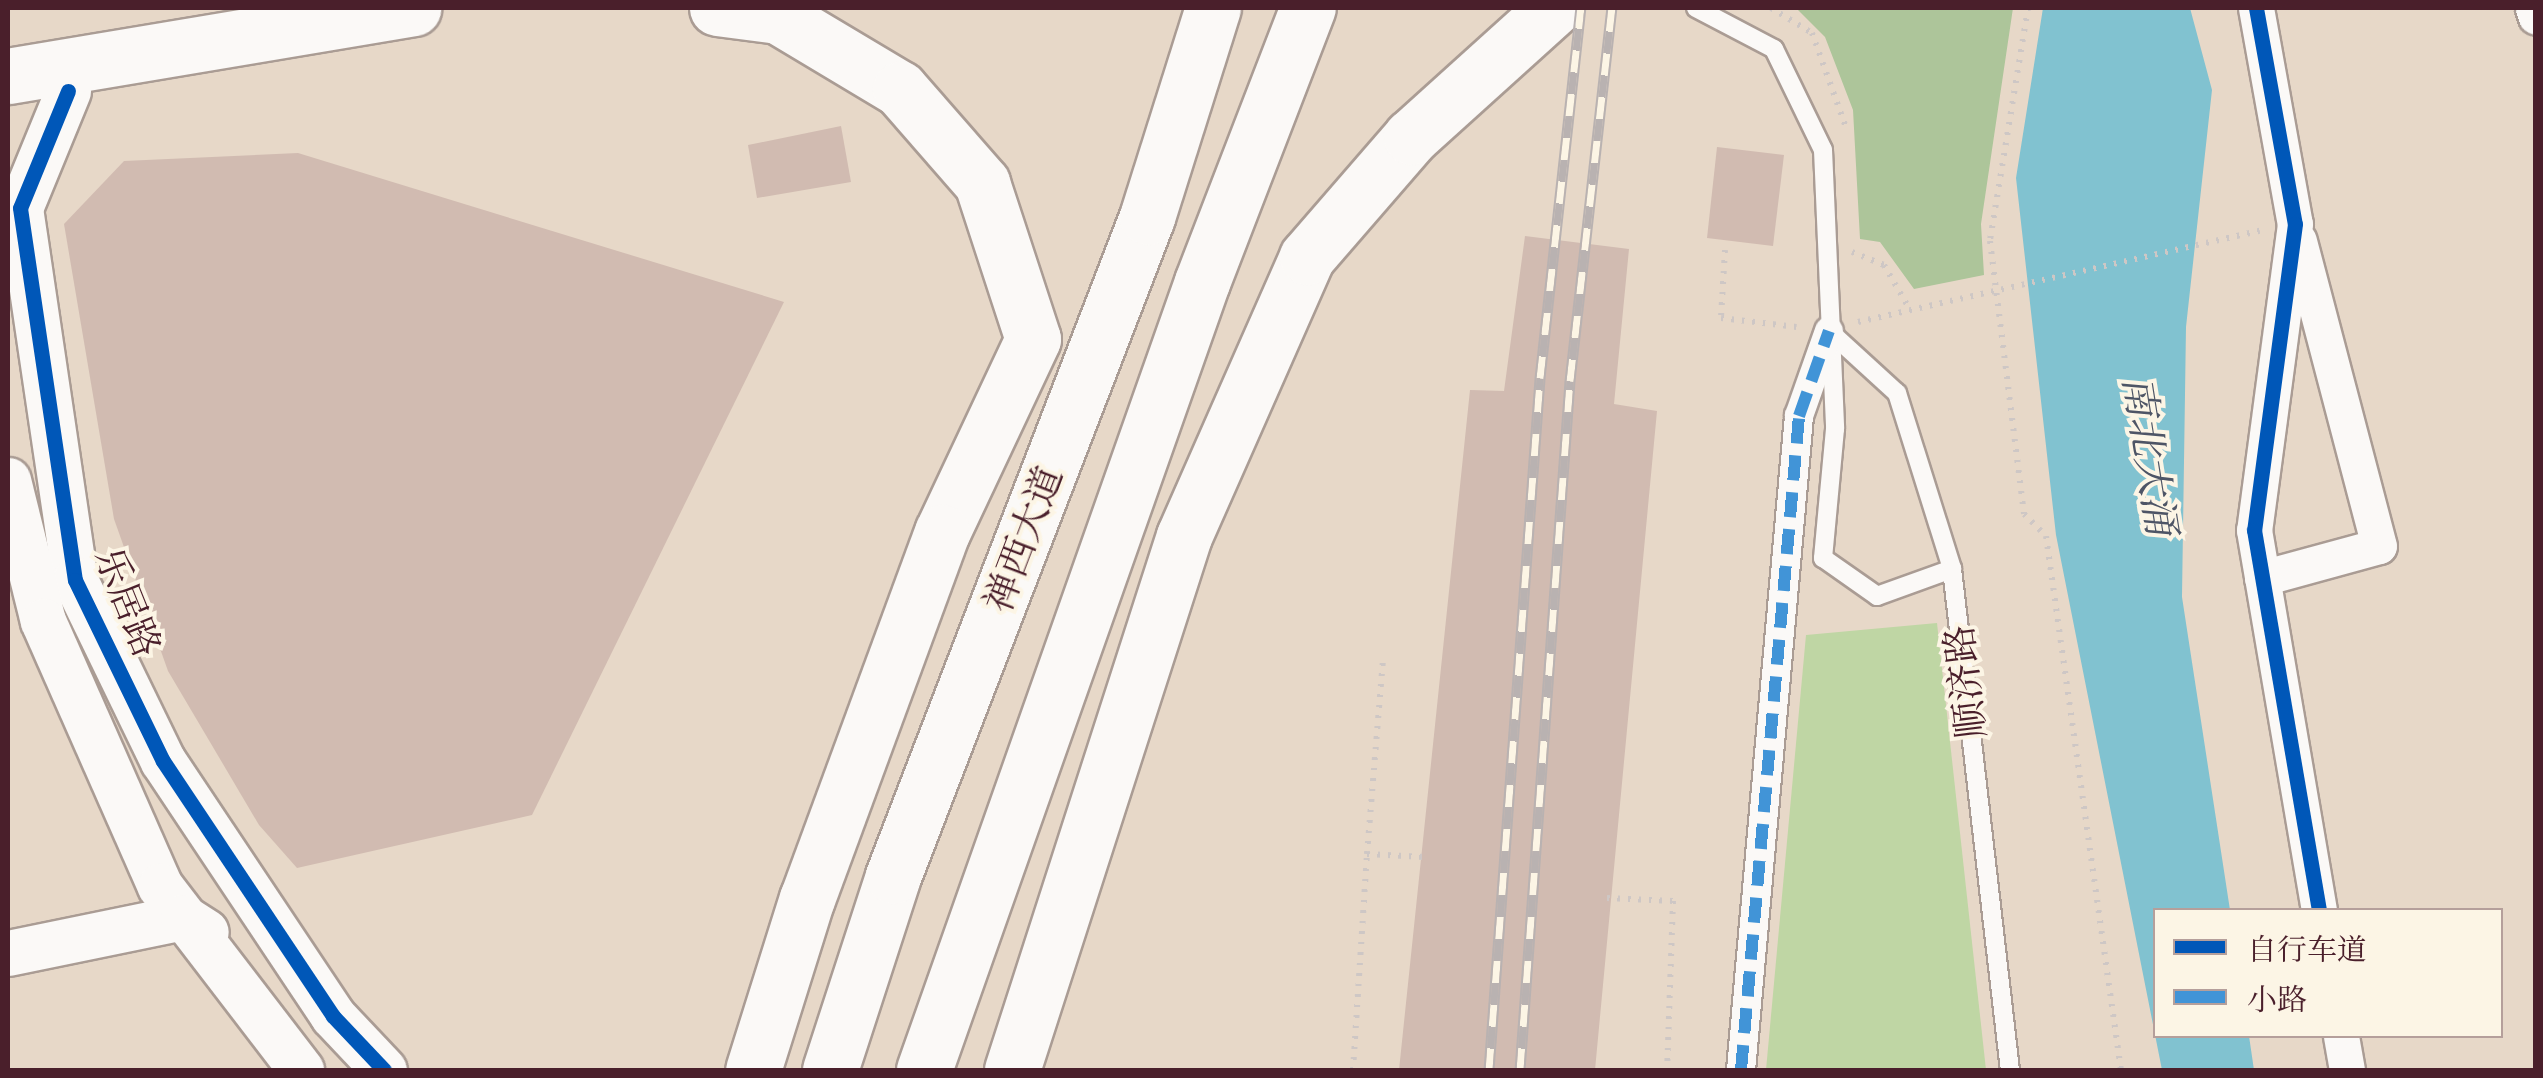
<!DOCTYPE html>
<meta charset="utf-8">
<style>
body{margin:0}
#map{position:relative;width:2543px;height:1078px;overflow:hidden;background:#e7d8c8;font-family:"EB Garamond","Noto Serif SC",serif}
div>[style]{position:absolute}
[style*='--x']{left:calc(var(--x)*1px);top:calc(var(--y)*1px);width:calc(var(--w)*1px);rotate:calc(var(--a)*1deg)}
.green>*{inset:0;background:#bfd6a4}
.forest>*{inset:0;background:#adc59a}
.water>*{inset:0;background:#81c2d0}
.building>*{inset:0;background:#d1bbb1}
.path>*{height:6px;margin-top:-3px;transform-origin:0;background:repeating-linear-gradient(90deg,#cec7c5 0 2.5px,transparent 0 10.5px)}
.roads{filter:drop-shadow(2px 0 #aa9c94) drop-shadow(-2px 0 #aa9c94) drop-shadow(0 2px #aa9c94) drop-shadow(0 -2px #aa9c94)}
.service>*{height:18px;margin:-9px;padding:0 9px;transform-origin:9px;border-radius:9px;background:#fbf9f7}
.pedestrian>*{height:28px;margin:-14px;padding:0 14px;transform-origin:14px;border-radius:14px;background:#fbf9f7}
.minor>*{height:35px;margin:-17.5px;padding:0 17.5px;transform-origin:17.5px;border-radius:17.5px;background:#fbf9f7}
.tertiary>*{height:45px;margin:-22.5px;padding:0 22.5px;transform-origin:22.5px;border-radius:22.5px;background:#fbf9f7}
.primary>*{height:55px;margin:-27.5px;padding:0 27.5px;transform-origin:27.5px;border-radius:27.5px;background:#fbf9f7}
.trunk>*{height:55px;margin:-27.5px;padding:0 27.5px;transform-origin:27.5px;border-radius:27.5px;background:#fbf9f7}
.rail>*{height:11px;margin-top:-5.5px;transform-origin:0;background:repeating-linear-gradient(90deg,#fcf5e5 0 22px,#b9b2b1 0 44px);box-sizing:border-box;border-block:2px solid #b9b2b1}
.quiet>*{height:12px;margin-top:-6px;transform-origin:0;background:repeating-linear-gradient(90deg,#4194d7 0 25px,transparent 0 37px)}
.cycleway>*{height:15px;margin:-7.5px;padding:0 7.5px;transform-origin:7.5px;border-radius:7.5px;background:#0057b8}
span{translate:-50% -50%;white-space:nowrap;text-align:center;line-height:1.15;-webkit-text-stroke:8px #fcf5e5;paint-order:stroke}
.street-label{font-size:38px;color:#4a1f2b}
.water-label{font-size:40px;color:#4e5566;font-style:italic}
.frame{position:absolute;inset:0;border:10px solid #4a1f2b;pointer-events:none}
.legend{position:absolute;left:2153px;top:908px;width:350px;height:130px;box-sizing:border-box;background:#fcf5e5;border:2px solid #b59f9b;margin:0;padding:12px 18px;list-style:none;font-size:30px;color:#4a1f2b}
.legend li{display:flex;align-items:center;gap:20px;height:50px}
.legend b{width:50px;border:2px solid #b59f9b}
</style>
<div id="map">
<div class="green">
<div style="clip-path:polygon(1937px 623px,1986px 1070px,1766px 1070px,1806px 635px)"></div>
</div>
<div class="forest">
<div style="clip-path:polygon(1796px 8px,2013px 8px,1981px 224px,1984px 275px,1914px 289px,1880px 242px,1860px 239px,1853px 110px,1825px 37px)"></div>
</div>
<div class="water">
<div style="clip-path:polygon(2043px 8px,2190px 8px,2212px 90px,2186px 327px,2182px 597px,2230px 910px,2156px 910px,2156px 1036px,2249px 1036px,2254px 1070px,2162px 1070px,2056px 535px,2016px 178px)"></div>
</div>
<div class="building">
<div style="clip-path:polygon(841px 126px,851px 182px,757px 198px,748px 145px)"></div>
<div style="clip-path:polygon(1717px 147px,1784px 155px,1773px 246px,1707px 238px)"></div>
<div style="clip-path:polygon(298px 153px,784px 302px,532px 815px,297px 868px,259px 825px,168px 671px,114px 519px,64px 224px,124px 161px)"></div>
<div style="clip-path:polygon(1525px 236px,1629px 249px,1614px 404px,1657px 411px,1595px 1070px,1399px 1070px,1470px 390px,1504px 391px)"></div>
</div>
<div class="path">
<div style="--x:1771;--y:8;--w:48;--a:31.4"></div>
<div style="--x:1812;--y:33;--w:103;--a:70.2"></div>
<div style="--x:2028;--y:8;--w:236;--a:99.3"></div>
<div style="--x:1990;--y:241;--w:275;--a:82.9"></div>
<div style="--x:2024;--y:514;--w:31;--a:45"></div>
<div style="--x:2046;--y:536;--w:539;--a:82.01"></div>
<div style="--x:1725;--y:250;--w:68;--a:93.4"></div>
<div style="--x:1721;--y:318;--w:76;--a:6.8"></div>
<div style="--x:1852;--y:252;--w:35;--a:22"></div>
<div style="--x:1884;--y:265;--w:50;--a:59.8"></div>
<div style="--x:1858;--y:322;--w:412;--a:-12.8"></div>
<div style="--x:1367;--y:854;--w:197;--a:-85.3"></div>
<div style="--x:1607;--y:898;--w:66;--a:2.6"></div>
<div style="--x:1673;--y:901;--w:169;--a:92"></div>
<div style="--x:1353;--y:1070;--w:216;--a:-86.3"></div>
<div style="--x:1367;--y:854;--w:57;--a:3"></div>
</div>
<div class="roads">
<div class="service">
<div style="--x:1696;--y:8;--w:88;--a:27.7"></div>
<div style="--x:1774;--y:49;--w:112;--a:64.1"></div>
<div style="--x:1823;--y:150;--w:279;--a:87.5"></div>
<div style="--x:1835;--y:429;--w:130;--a:95.3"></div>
<div style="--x:1823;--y:558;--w:66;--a:35.1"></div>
<div style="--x:1877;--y:596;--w:80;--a:-19.8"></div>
<div style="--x:1829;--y:331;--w:92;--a:42.4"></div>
<div style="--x:1897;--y:393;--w:184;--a:72.6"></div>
<div style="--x:1952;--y:569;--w:504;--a:83.4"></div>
</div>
<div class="pedestrian">
<div style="--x:1741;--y:1070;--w:657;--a:-84.93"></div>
<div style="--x:1799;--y:416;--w:90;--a:-70.6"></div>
</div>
<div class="minor">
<div style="--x:2256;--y:8;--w:219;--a:79.8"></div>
<div style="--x:2295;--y:224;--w:309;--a:97.6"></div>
<div style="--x:2254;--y:530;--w:386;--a:80.3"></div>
<div style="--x:2533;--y:8;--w:9;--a:72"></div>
<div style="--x:2262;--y:578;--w:121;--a:-15.3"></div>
<div style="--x:2379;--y:546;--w:316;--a:-104.7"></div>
<div style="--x:2341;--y:1036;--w:35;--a:80"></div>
</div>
<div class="tertiary">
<div style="--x:68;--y:91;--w:126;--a:112.3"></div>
<div style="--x:20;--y:208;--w:376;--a:81.6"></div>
<div style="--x:75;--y:580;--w:201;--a:64.1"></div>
<div style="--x:163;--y:761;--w:306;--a:56.3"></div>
<div style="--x:333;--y:1016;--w:74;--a:46.6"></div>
<div style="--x:8;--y:480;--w:145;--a:76.1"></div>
<div style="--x:43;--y:621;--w:290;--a:66.2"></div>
<div style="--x:160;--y:886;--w:232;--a:52.5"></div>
<div style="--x:8;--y:953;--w:179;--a:-11.6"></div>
<div style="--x:183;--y:917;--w:27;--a:33"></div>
</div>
<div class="primary">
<div style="--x:8;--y:76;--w:411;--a:-9.5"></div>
</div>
<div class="trunk">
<div style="--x:717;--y:8;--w:62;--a:7.5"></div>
<div style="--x:778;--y:16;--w:142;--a:30.9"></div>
<div style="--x:900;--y:89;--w:125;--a:48.9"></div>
<div style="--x:982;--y:183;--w:164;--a:71.9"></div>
<div style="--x:1033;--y:339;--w:213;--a:115.2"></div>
<div style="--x:942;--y:532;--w:390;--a:110.2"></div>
<div style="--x:807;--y:898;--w:180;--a:107.4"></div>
<div style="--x:830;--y:1070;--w:204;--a:-72"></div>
<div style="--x:893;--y:876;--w:706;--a:-68.92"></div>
<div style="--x:1147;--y:217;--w:219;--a:-72.5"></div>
<div style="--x:924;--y:1070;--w:836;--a:-70.57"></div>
<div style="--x:1202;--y:282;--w:294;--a:-68.9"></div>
<div style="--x:1012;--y:1070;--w:561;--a:-72.15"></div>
<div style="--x:1184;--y:536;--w:305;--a:-66.2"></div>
<div style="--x:1307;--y:257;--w:159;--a:-49.1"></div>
<div style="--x:1411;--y:137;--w:193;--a:-42.1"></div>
</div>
</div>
<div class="rail">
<div style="--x:1489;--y:1070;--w:694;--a:-85.78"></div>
<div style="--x:1540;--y:378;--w:372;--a:-83.7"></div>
<div style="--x:1520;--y:1070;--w:691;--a:-85.85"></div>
<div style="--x:1570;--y:381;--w:375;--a:-83.6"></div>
</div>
<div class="quiet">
<div style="--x:1741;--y:1070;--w:657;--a:-84.93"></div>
<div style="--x:1799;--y:416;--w:90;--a:-70.6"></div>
</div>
<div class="cycleway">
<div style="--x:2256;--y:8;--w:219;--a:79.8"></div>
<div style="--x:2295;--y:224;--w:309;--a:97.6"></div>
<div style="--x:2254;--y:530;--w:386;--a:80.3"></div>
<div style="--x:68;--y:91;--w:126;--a:112.3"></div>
<div style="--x:20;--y:208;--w:376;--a:81.6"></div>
<div style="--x:75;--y:580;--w:201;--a:64.1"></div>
<div style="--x:163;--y:761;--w:306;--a:56.3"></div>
<div style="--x:333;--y:1016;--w:74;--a:46.6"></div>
</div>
<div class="street-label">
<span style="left:1023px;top:539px;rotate:-69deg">禅西大道</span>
<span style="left:128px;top:602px;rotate:68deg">乐居路</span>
<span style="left:1965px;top:682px;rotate:-97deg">顺济路</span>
</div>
<div class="water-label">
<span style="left:2150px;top:455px;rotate:81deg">南北大涌</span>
</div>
<div class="frame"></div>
<ul class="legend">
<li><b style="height:12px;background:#0057b8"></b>自行车道</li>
<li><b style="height:12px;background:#4194d7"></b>小路</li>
</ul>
</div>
